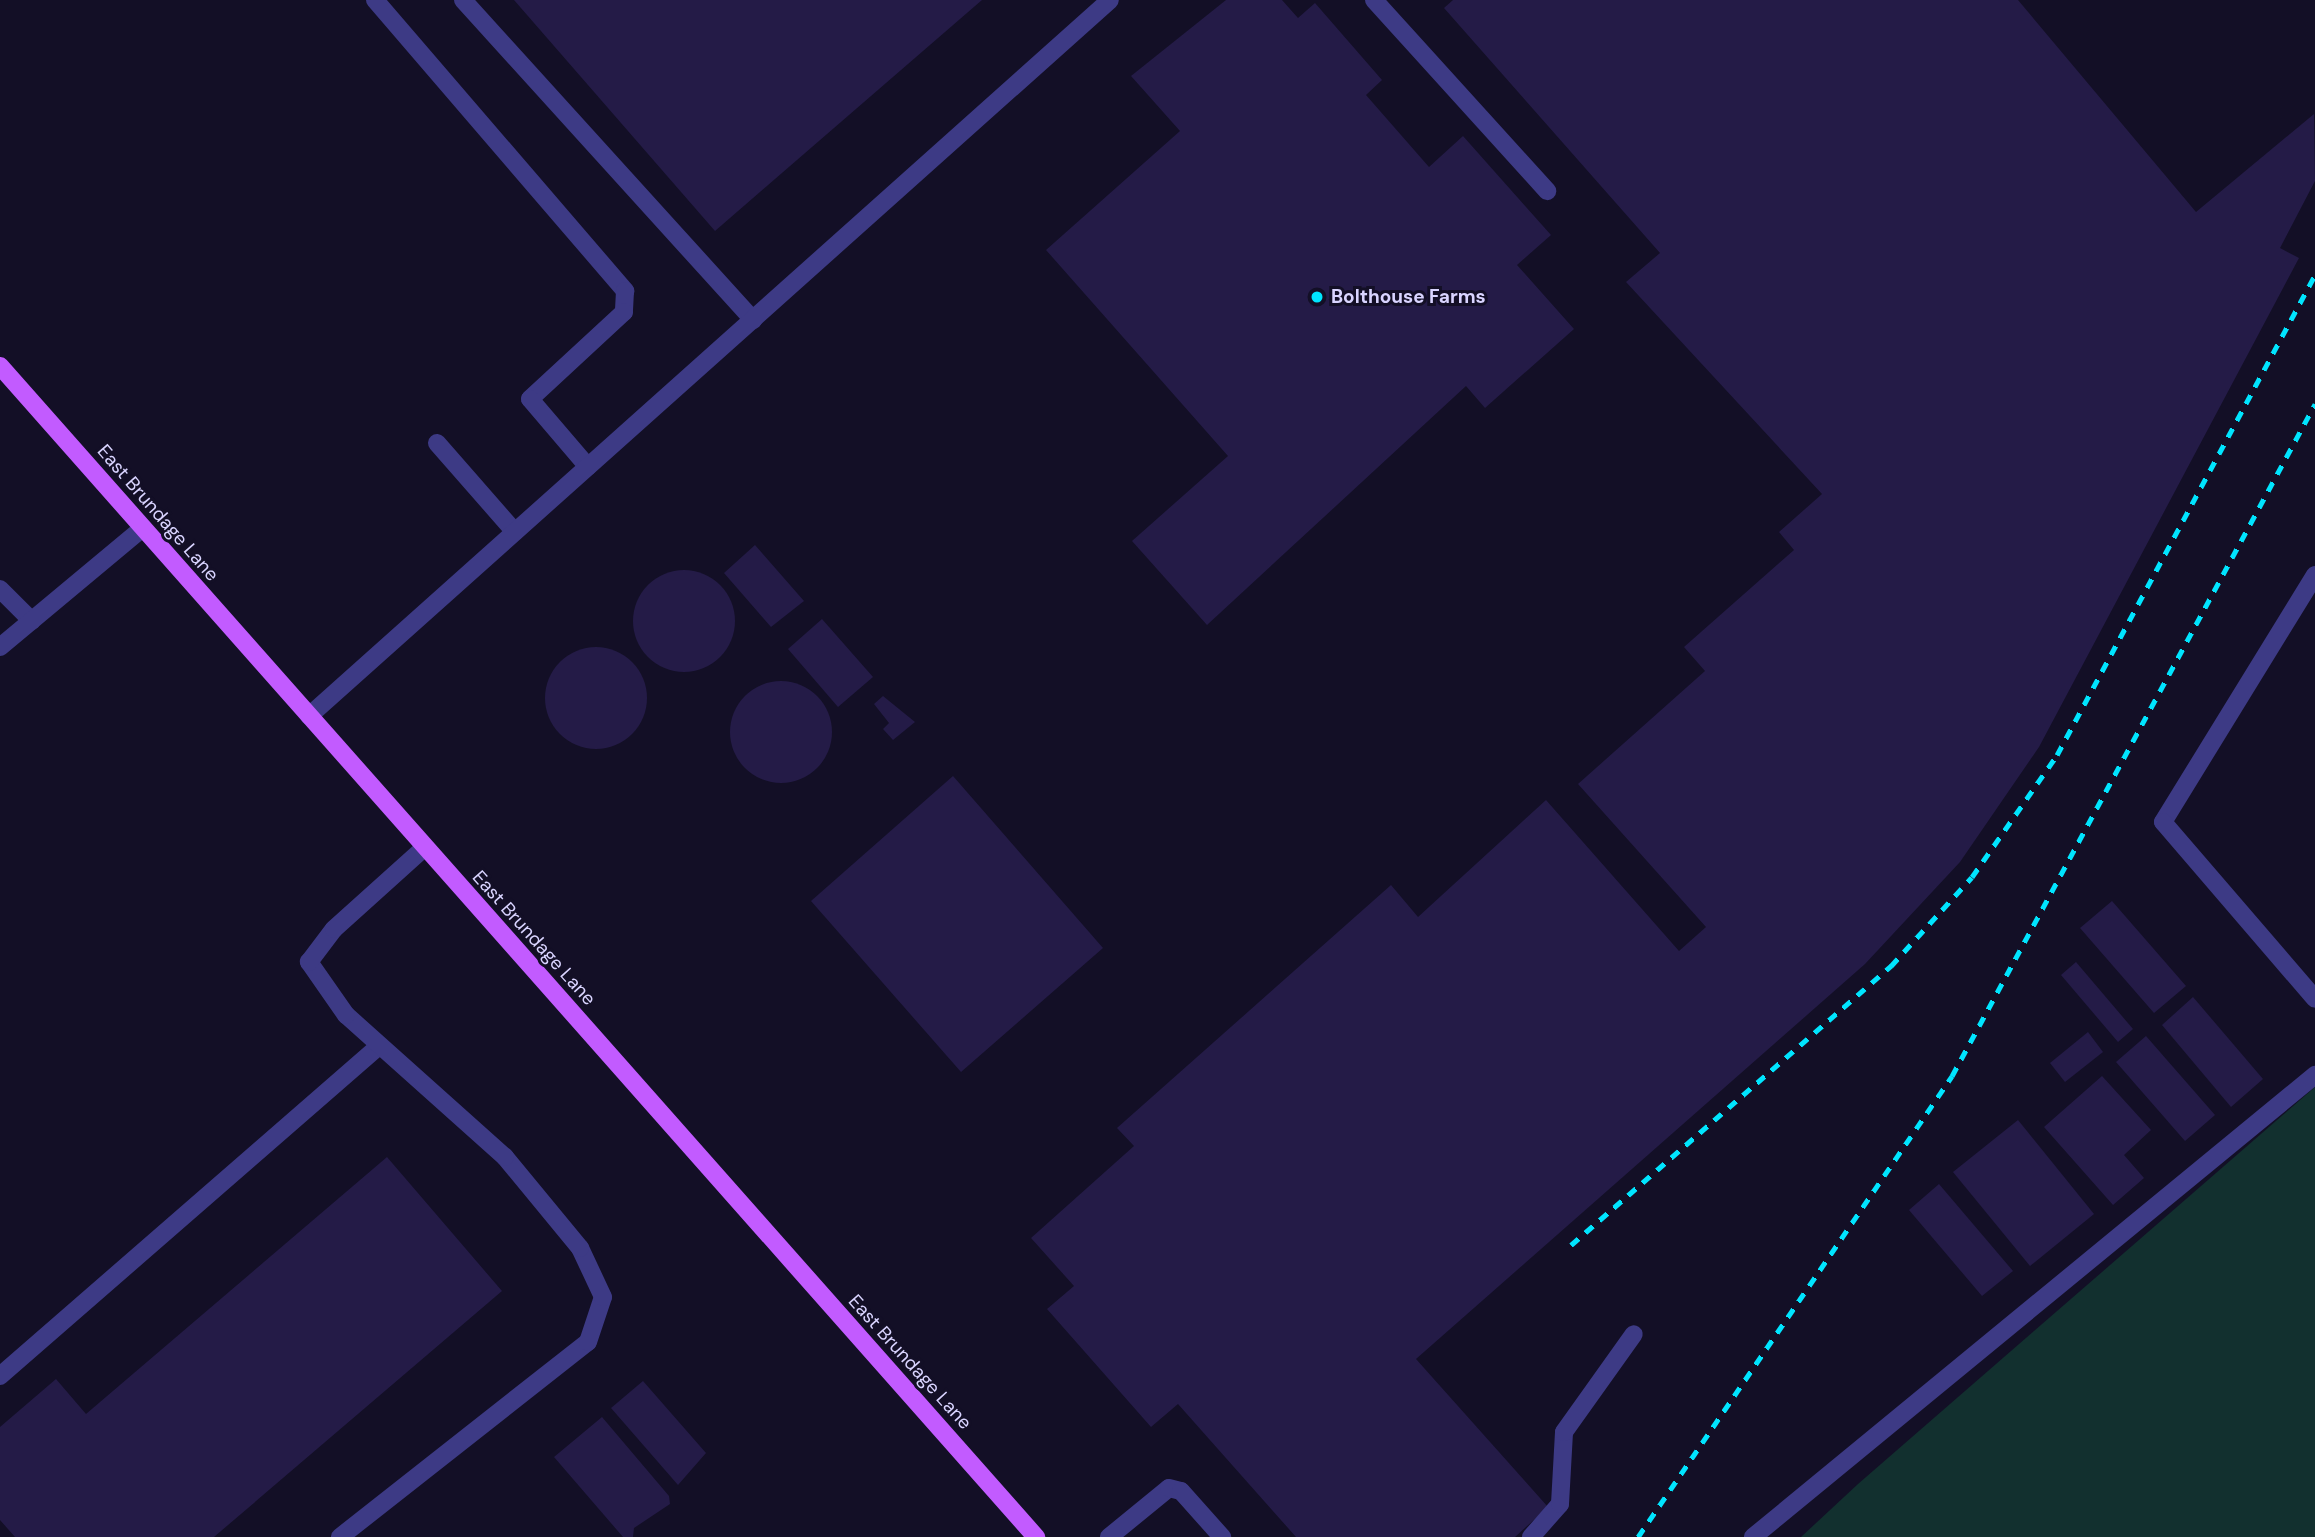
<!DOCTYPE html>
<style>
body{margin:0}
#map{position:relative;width:2315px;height:1537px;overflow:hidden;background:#130f26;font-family:"DM Sans",sans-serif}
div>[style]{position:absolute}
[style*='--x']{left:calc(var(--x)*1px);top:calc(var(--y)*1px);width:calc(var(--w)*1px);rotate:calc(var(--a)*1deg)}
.green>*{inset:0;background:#12302f}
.building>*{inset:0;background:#241b47}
.round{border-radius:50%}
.minor>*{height:18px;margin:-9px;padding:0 9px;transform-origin:9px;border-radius:9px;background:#3d3a85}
.major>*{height:18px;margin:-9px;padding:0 9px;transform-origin:9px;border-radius:9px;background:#c25bff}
.rail>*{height:5px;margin-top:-2.5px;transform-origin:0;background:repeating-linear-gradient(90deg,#00e5ff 0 10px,transparent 0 19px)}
.dots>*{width:19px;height:19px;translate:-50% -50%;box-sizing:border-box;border:4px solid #130f26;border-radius:50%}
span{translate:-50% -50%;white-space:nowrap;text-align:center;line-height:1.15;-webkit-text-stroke:6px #130f26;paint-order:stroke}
.poi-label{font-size:19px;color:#d9d4ff;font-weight:700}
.left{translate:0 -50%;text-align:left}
.street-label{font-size:19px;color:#d9d4ff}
</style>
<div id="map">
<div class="green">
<div style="clip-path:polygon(2315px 1087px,2315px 1537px,1801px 1537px,1858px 1484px)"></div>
</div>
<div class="building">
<div style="clip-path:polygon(514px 0,982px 0,715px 231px)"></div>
<div style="clip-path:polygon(1226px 0,1282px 0,1298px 18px,1315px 3px,1382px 80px,1366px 95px,1429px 167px,1463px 136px,1551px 235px,1517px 265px,1574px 329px,1485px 408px,1466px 386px,1207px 625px,1132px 541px,1228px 456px,1046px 250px,1180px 131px,1131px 76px)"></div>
<div style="clip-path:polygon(1453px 0,2018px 0,2196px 212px,2314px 114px,2315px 181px,2280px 248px,2299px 258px,2039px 747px,1960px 862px,1865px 964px,1416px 1359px,1548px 1507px,1515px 1537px,1296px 1537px,1178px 1404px,1151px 1427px,1047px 1309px,1074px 1286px,1031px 1238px,1134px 1146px,1117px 1128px,1391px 885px,1418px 917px,1546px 800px,1679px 951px,1706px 927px,1578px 784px,1705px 671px,1684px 647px,1794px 550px,1779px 532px,1822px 494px,1626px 282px,1660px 253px,1444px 8px)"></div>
<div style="clip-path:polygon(755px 545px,804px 601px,771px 627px,724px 573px)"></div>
<div class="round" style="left:633px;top:570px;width:102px;height:102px"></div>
<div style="clip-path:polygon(822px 619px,873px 677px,838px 707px,788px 649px)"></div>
<div class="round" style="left:545px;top:647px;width:102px;height:102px"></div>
<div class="round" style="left:730px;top:681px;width:102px;height:102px"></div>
<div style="clip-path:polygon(883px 696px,915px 722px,893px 740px,883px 729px,889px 723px,874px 704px)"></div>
<div style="clip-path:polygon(953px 776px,1103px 948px,961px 1072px,811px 901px)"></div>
<div style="clip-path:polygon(2112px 901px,2186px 986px,2154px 1013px,2080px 928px)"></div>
<div style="clip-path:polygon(2076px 962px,2133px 1029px,2118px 1042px,2061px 975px)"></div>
<div style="clip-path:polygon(2193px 997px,2263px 1079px,2231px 1107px,2162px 1025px)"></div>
<div style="clip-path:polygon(2088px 1032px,2103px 1052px,2065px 1082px,2050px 1063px)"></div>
<div style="clip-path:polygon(2146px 1036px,2215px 1115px,2185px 1141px,2116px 1062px)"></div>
<div style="clip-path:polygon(2102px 1076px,2151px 1130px,2124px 1155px,2144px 1178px,2113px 1205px,2044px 1127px)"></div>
<div style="clip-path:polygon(2018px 1120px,2094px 1214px,2030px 1266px,1953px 1172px)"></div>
<div style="clip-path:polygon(387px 1157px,502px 1291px,214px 1537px,15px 1537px,0 1520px,0 1427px,56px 1379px,86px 1414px)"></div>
<div style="clip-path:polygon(1939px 1184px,2013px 1271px,1982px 1296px,1909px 1210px)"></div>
<div style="clip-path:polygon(643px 1381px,706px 1453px,678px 1485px,611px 1408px)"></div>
<div style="clip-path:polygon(602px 1417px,669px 1496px,670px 1504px,634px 1528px,633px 1537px,623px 1537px,554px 1457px)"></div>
</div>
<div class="minor">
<div style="--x:375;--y:0;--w:384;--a:49.3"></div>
<div style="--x:625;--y:291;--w:21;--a:93"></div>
<div style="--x:624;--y:312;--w:128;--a:137.2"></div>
<div style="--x:530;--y:399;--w:89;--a:49.5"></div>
<div style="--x:463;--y:0;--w:432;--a:47.8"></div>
<div style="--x:1374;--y:0;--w:258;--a:47.8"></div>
<div style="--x:437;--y:443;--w:118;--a:48.8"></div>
<div style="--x:2315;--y:575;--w:290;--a:121.6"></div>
<div style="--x:2163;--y:822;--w:233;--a:49.3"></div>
<div style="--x:0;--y:589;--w:45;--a:45"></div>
<div style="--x:0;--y:647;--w:186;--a:-39.8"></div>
<div style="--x:309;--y:716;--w:1074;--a:-41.79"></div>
<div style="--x:0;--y:1376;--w:503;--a:-41.05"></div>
<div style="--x:340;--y:1537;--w:315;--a:-38.2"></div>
<div style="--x:588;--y:1342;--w:47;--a:-71.6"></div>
<div style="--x:603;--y:1297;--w:54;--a:-115.1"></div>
<div style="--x:580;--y:1248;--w:118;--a:-129.5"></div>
<div style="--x:505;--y:1157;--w:213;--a:-138.2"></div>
<div style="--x:346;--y:1015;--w:65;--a:-124.9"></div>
<div style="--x:309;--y:962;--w:41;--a:-52.9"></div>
<div style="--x:334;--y:929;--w:122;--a:-42"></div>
<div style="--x:1109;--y:1537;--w:77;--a:-39.2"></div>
<div style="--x:1169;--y:1488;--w:12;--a:14"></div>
<div style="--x:1181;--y:1491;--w:62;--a:48.3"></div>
<div style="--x:1531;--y:1537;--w:44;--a:-48.7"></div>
<div style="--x:1560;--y:1504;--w:72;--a:-86.8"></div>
<div style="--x:1564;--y:1432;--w:120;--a:-54.5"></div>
<div style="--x:1753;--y:1537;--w:728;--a:-39.42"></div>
</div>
<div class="major">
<div style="--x:0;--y:366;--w:1564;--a:48.5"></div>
</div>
<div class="rail">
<div style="--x:1571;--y:1245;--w:425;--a:-41.1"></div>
<div style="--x:1891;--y:966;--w:120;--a:-47.7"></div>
<div style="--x:1972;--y:877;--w:149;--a:-55.1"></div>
<div style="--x:2057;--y:755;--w:545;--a:-61.74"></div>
<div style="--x:1638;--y:1537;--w:558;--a:-55.74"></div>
<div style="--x:1952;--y:1076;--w:764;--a:-61.62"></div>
</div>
<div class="dots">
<div style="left:1317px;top:297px;background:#00e5ff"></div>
</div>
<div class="poi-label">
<span class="left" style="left:1331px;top:297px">Bolthouse Farms</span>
</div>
<div class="street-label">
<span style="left:158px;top:513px;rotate:49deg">East Brundage Lane</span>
<span style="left:534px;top:938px;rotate:48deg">East Brundage Lane</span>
<span style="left:910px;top:1362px;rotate:48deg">East Brundage Lane</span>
</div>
</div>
